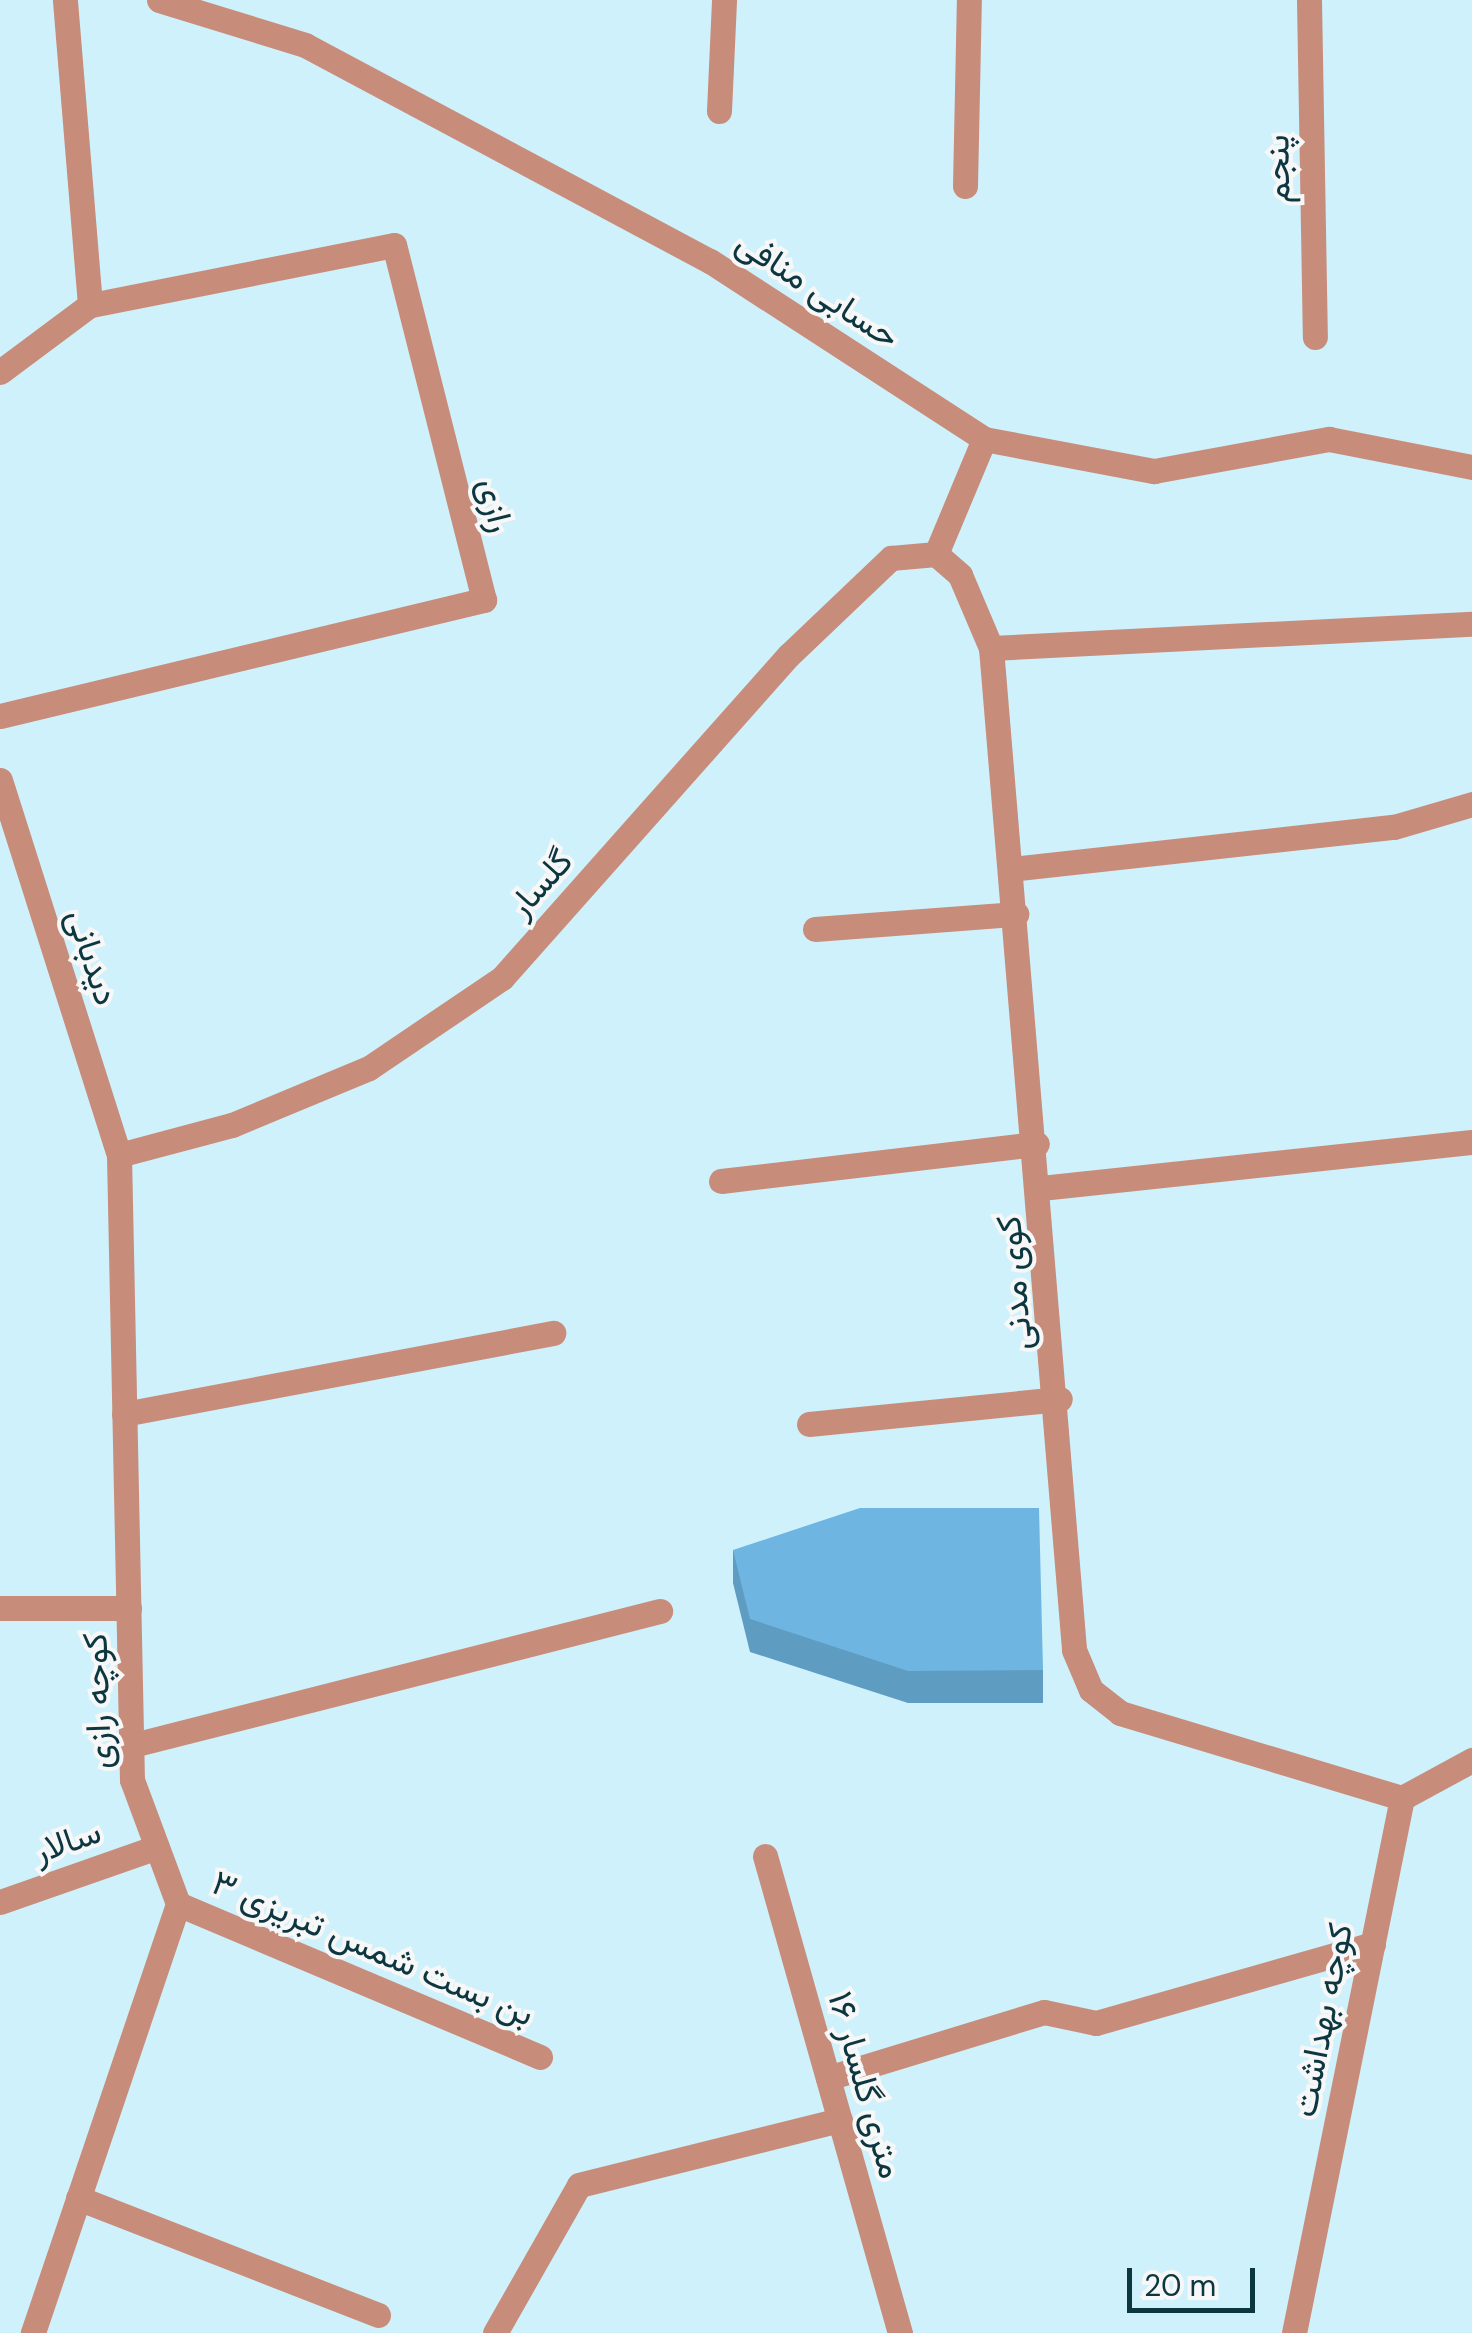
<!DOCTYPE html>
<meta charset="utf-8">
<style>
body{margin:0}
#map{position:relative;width:1472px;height:2333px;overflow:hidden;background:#cff1fb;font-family:"DM Sans",Vazirmatn,sans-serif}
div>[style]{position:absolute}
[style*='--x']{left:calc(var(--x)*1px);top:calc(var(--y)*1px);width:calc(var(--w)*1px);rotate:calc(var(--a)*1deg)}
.minor>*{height:25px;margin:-12.5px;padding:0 12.5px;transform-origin:12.5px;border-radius:12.5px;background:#c88c7a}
.wall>*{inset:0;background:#5f9cc2}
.building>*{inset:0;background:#6eb5e1}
span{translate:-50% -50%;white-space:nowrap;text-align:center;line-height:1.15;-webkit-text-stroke:8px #f7f7f7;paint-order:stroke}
.street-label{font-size:35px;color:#0c3640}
.scale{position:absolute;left:1127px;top:2268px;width:128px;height:45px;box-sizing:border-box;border:5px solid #0c3640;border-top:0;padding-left:12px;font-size:30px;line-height:35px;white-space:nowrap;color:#0c3640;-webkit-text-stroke:8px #f7f7f7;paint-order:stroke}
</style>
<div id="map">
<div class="minor">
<div style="--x:159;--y:0;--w:153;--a:17.1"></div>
<div style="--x:305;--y:45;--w:459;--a:28.1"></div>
<div style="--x:710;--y:261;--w:327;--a:33"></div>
<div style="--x:984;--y:439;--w:173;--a:10.7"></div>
<div style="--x:1154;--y:471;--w:178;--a:-10.4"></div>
<div style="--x:1329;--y:439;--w:146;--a:11.1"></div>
<div style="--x:1309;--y:0;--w:337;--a:89"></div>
<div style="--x:719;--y:111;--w:111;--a:-87.4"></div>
<div style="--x:965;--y:186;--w:186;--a:-88.8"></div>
<div style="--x:0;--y:372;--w:112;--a:-36.7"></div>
<div style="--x:90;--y:305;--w:306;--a:-94.7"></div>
<div style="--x:936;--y:554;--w:32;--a:41"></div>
<div style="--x:960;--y:575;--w:79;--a:67"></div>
<div style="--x:991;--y:648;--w:1005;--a:85.26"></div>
<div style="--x:1074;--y:1650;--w:43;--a:67"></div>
<div style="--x:1091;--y:1690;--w:37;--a:38"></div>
<div style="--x:1120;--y:1713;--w:295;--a:16.8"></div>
<div style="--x:936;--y:554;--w:125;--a:-67.3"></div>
<div style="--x:991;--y:648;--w:482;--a:-2.9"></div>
<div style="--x:0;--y:716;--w:498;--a:-13.5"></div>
<div style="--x:484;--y:600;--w:366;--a:-104.2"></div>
<div style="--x:394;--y:245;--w:310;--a:168.8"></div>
<div style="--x:0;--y:780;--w:393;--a:72.4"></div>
<div style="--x:119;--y:1155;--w:625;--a:88.81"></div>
<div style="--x:132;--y:1780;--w:132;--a:69.6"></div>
<div style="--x:178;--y:1904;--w:453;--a:108.7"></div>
<div style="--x:1011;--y:869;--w:385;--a:-6.3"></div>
<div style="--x:1394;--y:827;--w:81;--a:-16.4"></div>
<div style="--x:815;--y:929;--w:202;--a:-4.3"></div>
<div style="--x:119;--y:1155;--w:117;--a:-14.9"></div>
<div style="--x:232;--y:1125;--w:148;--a:-22.6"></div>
<div style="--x:369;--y:1068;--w:161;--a:-34.1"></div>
<div style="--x:502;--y:978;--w:432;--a:-48.4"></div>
<div style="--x:789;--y:655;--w:141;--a:-43.6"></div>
<div style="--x:891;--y:558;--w:45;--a:-5.1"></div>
<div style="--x:721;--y:1181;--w:318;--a:-6.7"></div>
<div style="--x:1041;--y:1188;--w:433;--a:-6.1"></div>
<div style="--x:124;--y:1414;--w:437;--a:-10.7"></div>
<div style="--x:809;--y:1424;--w:252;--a:-5.7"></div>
<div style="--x:0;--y:1608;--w:129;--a:0"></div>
<div style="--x:133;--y:1745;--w:544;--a:-14.27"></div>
<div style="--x:765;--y:1856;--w:496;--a:74.2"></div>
<div style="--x:0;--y:1902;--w:166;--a:-19.3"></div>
<div style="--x:178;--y:1904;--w:393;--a:22.9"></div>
<div style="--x:828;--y:2078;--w:226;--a:-17"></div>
<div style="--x:1044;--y:2012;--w:53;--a:11.9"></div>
<div style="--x:1096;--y:2023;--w:288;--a:-15.9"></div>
<div style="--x:78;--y:2198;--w:322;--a:21.3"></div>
<div style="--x:495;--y:2333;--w:170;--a:-60.4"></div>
<div style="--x:579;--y:2185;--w:269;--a:-14"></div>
<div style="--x:1294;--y:2333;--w:546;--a:-78.59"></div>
<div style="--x:1402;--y:1798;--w:80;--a:-28.5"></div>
</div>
<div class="wall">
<div style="clip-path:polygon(733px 1550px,1043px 1670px,1043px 1703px,908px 1703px,750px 1652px,733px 1583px)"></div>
</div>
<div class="building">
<div style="clip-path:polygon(860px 1508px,1039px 1508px,1043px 1670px,908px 1671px,750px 1619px,733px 1550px)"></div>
</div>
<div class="street-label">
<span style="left:1277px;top:169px;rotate:-91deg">پنجم</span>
<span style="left:818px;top:289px;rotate:33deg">حسابی منافی</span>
<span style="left:496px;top:505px;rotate:76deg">رازی</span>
<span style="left:540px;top:883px;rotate:-48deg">گلسار</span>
<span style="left:93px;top:957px;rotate:72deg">دیدبانی</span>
<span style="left:1014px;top:1283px;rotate:-95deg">کوی مدنی</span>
<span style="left:97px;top:1701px;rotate:-92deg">کوچه رازی</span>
<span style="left:67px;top:1841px;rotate:-19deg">سالار</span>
<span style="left:373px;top:1948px;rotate:23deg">بن بست شمس تبریزی ۳</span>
<span style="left:1322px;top:2020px;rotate:-79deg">کوچه بهداشت</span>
<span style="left:866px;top:2085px;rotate:74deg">۱۶ متری گلسار</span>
</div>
<div class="scale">20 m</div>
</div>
